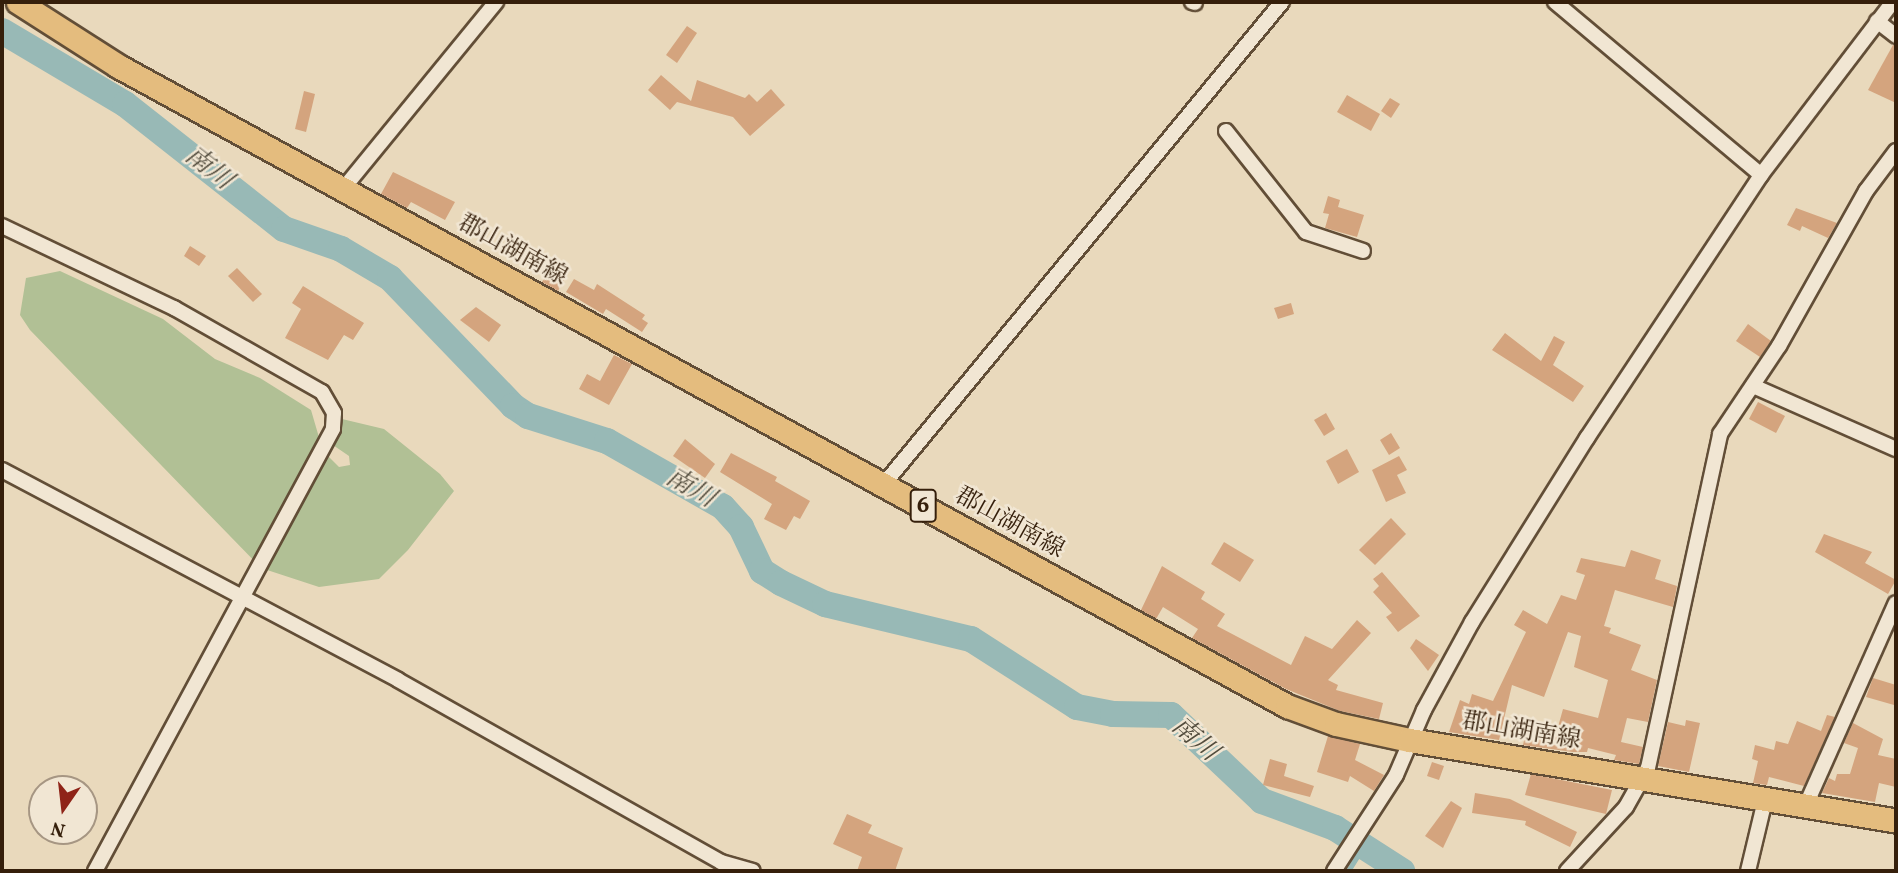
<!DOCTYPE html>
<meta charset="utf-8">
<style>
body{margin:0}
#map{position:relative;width:1898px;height:873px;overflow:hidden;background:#e9d9bc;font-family:Vollkorn,"Noto Serif JP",serif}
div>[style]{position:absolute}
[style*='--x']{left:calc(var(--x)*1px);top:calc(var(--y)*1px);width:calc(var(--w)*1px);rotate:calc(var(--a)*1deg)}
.green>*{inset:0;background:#b1c095}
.stream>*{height:4.5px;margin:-2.25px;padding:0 2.25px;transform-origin:2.25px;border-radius:2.25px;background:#98b9b6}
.river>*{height:26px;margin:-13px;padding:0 13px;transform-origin:13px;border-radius:13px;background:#98b9b6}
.building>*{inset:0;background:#d4a47e}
.roads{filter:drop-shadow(2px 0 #624e37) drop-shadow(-2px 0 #624e37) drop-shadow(0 2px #624e37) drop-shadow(0 -2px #624e37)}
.minor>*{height:14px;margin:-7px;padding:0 7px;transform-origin:7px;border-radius:7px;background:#f1e6d3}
.primary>*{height:23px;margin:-11.5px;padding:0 11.5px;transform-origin:11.5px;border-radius:11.5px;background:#e4bc7e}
span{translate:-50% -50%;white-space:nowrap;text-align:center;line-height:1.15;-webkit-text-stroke:5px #f1e6d3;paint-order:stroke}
.shield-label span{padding:2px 5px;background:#f1e6d3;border:2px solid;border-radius:5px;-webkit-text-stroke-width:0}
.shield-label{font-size:23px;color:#351f0b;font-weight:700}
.street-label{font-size:24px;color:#351f0b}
.water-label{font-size:26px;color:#534d3e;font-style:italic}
.frame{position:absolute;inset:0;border:4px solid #351f0b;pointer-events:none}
.north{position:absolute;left:28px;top:775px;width:70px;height:70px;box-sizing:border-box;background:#f1e6d3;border:2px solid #a69683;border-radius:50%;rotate:194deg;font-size:19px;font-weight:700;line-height:28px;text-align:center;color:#351f0b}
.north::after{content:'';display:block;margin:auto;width:24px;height:32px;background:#8f2418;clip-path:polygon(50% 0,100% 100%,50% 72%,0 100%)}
</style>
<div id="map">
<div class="green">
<div style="clip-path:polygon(60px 271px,163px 319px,215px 359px,260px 378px,311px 410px,323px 451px,339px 467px,350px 465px,349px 456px,330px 443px,342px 419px,384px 429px,440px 474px,454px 491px,408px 550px,379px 579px,319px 587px,261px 568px,30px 330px,20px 315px,26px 278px)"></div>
</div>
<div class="stream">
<div style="--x:1348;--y:871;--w:31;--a:-58"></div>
</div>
<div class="river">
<div style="--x:2;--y:31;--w:143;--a:30.7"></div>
<div style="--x:125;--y:104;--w:202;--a:38.2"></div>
<div style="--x:284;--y:229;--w:60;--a:19.3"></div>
<div style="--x:341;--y:249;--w:57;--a:30.6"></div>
<div style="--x:390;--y:278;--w:178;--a:46.1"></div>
<div style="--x:513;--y:406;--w:18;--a:34"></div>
<div style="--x:528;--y:416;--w:83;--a:17.6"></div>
<div style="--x:607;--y:441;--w:133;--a:29.6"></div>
<div style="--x:723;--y:507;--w:27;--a:48"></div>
<div style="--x:741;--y:527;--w:49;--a:64.5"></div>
<div style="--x:762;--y:571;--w:22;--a:32"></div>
<div style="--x:781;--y:583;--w:49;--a:25.5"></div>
<div style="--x:825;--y:604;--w:150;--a:13.5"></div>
<div style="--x:971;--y:639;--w:126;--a:32.7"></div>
<div style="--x:1077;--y:707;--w:37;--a:11"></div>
<div style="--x:1113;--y:714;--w:58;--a:1"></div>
<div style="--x:1171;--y:715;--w:125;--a:43.4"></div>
<div style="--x:1262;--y:801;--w:78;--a:20.3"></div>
<div style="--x:1335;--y:828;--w:80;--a:32.7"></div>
</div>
<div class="building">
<div style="clip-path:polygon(687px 26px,697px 33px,677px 63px,666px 55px)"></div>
<div style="clip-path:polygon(1893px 45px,1896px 45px,1896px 103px,1868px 90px)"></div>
<div style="clip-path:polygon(661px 75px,691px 101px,697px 80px,745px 98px,749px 94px,757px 102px,771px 89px,785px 105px,750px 136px,733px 117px,677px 102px,670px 110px,648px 90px)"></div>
<div style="clip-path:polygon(304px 91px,315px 94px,306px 132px,295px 129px)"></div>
<div style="clip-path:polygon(1347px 95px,1380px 114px,1371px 131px,1337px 112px)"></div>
<div style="clip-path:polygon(1390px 98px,1400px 104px,1391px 118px,1381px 111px)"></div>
<div style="clip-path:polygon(393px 172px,455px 202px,445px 220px,411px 202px,407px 208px,381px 194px)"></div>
<div style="clip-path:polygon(1328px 196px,1340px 200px,1338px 207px,1364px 215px,1357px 237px,1325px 228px,1329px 214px,1323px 213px)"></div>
<div style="clip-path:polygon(1796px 208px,1837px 223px,1828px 238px,1802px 226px,1800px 231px,1787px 225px)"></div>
<div style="clip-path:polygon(521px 244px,535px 252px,528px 265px,513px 257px)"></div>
<div style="clip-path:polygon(190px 246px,206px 256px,199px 266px,184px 256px)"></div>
<div style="clip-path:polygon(237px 268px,262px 294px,253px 302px,228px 276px)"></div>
<div style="clip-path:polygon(549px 271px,564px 280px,558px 291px,542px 282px)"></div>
<div style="clip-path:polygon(574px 279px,594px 290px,597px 284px,645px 315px,642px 319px,648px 323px,642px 332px,606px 309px,603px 314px,566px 292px)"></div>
<div style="clip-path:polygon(303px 286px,364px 323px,353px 340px,344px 335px,328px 360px,285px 338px,301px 309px,292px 303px)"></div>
<div style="clip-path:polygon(1291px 303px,1294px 314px,1278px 319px,1274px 308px)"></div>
<div style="clip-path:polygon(476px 307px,501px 325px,489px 342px,460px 320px)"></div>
<div style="clip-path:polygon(1748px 324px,1771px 341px,1760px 357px,1736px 341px)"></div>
<div style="clip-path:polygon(1505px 333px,1541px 361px,1554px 336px,1565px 342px,1553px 365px,1584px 386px,1573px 402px,1492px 350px)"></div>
<div style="clip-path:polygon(614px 355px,632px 364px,609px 405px,579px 389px,587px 374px,600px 381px)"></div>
<div style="clip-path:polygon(1758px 402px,1785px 416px,1776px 433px,1749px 419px)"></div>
<div style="clip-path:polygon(1326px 413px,1335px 429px,1324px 436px,1314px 420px)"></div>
<div style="clip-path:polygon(1391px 433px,1400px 448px,1389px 455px,1380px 440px)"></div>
<div style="clip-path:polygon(685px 439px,715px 464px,705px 478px,673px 456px)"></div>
<div style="clip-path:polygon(1347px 449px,1359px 472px,1338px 484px,1326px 461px)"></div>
<div style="clip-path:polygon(731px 453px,777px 477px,775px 481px,810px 501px,800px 519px,794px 516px,786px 530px,764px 519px,772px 504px,720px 472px)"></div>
<div style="clip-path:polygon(1399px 456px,1407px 470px,1397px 475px,1406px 493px,1386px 502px,1372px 470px)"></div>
<div style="clip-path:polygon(1391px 518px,1406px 534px,1375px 565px,1359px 550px)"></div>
<div style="clip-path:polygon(1824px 534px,1872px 552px,1865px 563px,1896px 580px,1888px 594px,1815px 552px)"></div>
<div style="clip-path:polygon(1224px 542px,1254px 560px,1240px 582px,1211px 564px)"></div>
<div style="clip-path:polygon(1631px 550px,1661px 560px,1655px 579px,1677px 586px,1673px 607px,1615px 590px,1604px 626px,1611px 628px,1609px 633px,1641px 645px,1631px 670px,1657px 680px,1648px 722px,1627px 718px,1621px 742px,1643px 747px,1639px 764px,1614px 760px,1616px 755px,1588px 748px,1587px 752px,1573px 752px,1523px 745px,1527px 727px,1556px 734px,1563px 709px,1598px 718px,1608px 680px,1574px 667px,1581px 636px,1568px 632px,1544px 697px,1512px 685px,1499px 740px,1449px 732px,1460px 700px,1469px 704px,1472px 694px,1493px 701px,1526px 632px,1514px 625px,1523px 610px,1547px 624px,1561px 595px,1576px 600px,1585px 575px,1576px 572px,1581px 558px,1625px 567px)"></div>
<div style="clip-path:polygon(1162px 566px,1205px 592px,1201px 599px,1225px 614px,1217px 626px,1291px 665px,1305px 636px,1332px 649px,1357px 620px,1371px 633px,1328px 680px,1338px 685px,1336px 690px,1383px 703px,1379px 719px,1340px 711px,1286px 689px,1192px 638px,1198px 629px,1163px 607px,1156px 619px,1141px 610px)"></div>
<div style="clip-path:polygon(1382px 572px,1420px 616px,1398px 632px,1386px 617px,1392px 613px,1373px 592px,1379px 586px,1373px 579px)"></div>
<div style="clip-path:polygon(1416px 639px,1439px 655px,1428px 671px,1410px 648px)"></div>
<div style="clip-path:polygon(1873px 678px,1896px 685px,1894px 705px,1866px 697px)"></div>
<div style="clip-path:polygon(1827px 715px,1835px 717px,1804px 786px,1769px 777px,1767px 785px,1753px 783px,1758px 761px,1752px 759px,1755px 745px,1774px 750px,1776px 741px,1788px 744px,1797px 721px,1821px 731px)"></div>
<div style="clip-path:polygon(1686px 720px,1700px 723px,1689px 772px,1658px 766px,1668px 722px,1685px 726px)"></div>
<div style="clip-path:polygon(1853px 723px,1883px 739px,1878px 755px,1896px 759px,1896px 787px,1879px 783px,1875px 802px,1822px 793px,1829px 778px,1835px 781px,1837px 774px,1850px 774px,1858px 748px,1844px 743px)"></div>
<div style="clip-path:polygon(1328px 736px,1360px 744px,1355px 760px,1384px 775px,1374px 791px,1350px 776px,1348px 782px,1317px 772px)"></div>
<div style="clip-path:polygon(1270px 759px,1287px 764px,1284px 776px,1314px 786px,1310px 797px,1263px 785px)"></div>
<div style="clip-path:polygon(1432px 762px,1444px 766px,1439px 780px,1427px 776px)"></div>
<div style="clip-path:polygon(1531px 774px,1612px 790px,1606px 814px,1525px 795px)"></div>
<div style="clip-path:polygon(1475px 793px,1510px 799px,1577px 832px,1570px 847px,1525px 825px,1526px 821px,1472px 813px)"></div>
<div style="clip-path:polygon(1451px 801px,1462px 808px,1443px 848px,1425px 836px)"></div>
<div style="clip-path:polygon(847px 814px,872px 825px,868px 833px,903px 848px,895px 871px,857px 871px,862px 857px,833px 844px)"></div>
</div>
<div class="roads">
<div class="minor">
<div style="--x:1192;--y:2;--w:3;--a:18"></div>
<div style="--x:1555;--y:2;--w:269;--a:40"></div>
<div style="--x:1877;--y:21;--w:24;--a:38"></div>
<div style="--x:1226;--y:131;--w:129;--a:51.6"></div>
<div style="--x:1306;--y:232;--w:60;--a:18.4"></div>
<div style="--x:343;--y:189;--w:242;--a:-50.7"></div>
<div style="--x:2;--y:226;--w:191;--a:25.5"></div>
<div style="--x:174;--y:308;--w:170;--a:29.6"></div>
<div style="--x:322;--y:392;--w:24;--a:60"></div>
<div style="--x:334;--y:413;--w:16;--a:94"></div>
<div style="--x:333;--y:429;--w:502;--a:118.3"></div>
<div style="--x:1753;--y:386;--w:156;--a:23.8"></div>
<div style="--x:2;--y:470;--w:448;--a:27.9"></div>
<div style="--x:398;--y:680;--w:371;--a:29.4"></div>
<div style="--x:721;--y:862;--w:33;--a:16"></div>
<div style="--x:884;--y:484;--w:625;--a:-50.45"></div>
<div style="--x:1805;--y:807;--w:223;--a:-66"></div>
<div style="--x:1334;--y:871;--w:114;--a:-57.1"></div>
<div style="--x:1396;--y:775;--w:71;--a:-66.7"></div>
<div style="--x:1424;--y:710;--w:100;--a:-61.4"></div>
<div style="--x:1472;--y:622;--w:217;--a:-58"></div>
<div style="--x:1587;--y:438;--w:315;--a:-56.5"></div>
<div style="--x:1761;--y:175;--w:218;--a:-52.7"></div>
<div style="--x:1567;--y:871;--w:87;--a:-47.3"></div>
<div style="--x:1626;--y:807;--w:45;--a:-60.6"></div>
<div style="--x:1648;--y:768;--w:342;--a:-77.8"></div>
<div style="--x:1720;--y:434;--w:106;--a:-56.2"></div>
<div style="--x:1779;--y:346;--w:178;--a:-60.7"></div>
<div style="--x:1866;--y:191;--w:50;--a:-53.1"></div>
<div style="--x:1748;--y:871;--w:73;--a:-76.5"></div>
</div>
<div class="primary">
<div style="--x:18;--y:2;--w:119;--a:32.6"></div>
<div style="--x:118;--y:66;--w:1333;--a:28.7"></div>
<div style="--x:1287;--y:706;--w:52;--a:20.2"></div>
<div style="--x:1336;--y:724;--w:75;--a:12.4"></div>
<div style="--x:1409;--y:740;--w:494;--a:9.4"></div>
</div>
</div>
<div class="shield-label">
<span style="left:923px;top:506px">6</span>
</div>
<div class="street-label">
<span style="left:512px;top:251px;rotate:29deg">郡山湖南線</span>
<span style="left:1009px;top:524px;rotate:29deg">郡山湖南線</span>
<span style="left:1521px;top:732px;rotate:10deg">郡山湖南線</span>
</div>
<div class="water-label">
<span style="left:208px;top:169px;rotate:38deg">南川</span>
<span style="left:690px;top:489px;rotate:30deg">南川</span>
<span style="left:1194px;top:740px;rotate:41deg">南川</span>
</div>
<div class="frame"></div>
<div class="north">N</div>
</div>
